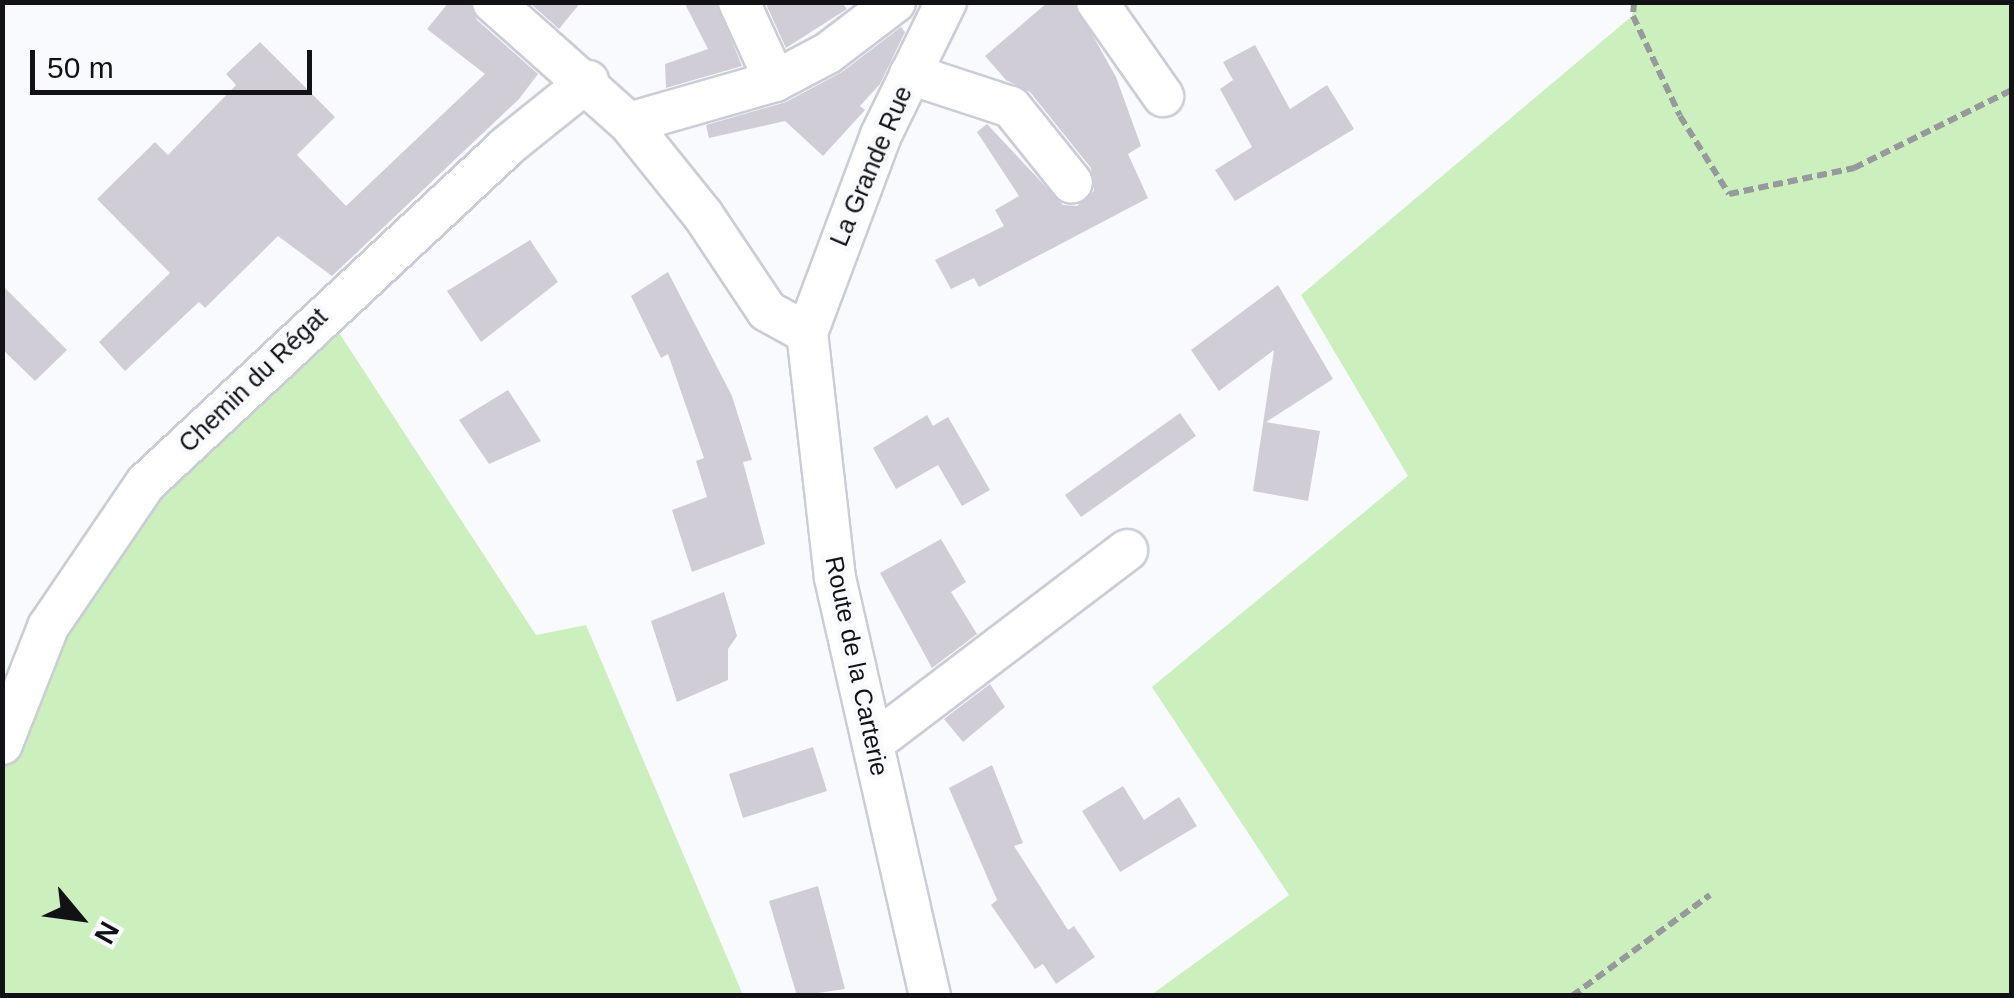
<!DOCTYPE html>
<meta charset="utf-8">
<style>
body{margin:0}
#map{position:relative;width:2014px;height:998px;overflow:hidden;background:#f9fafe;font-family:Helvetica,sans-serif}
div>[style]{position:absolute}
[style*='--x']{left:calc(var(--x)*1px);top:calc(var(--y)*1px);width:calc(var(--w)*1px);rotate:calc(var(--a)*1deg)}
.green>*{inset:0;background:#ccefbe}
.building>*{inset:0;background:#d0cdd6}
.path>*{height:6px;margin-top:-3px;transform-origin:0;background:repeating-linear-gradient(90deg,#98999d 0 10px,transparent 0 15px)}
.roads{filter:drop-shadow(2px 0 #cbcdd6) drop-shadow(-2px 0 #cbcdd6) drop-shadow(0 2px #cbcdd6) drop-shadow(0 -2px #cbcdd6)}
.minor>*{height:40px;margin:-20px;padding:0 20px;transform-origin:20px;border-radius:20px;background:#fff}
span{translate:-50% -50%;white-space:nowrap;text-align:center;line-height:1.15;-webkit-text-stroke:9px #f9fafe;paint-order:stroke}
.street-label{font-size:25px;color:#121216}
.frame{position:absolute;inset:0;border:5px solid #121216;pointer-events:none}
.north{position:absolute;left:30px;top:868px;width:100px;height:100px;-webkit-text-stroke:8px #f9fafe;paint-order:stroke;rotate:119deg;font-size:28px;font-weight:700;line-height:40px;text-align:center;color:#121216}
.north::after{content:'';display:block;margin:auto;width:35px;height:45px;background:#121216;clip-path:polygon(50% 0,100% 100%,50% 72%,0 100%)}
.scale{position:absolute;left:30px;top:50px;width:282px;height:45px;box-sizing:border-box;border:5px solid #121216;border-top:0;padding-left:12px;font-size:30px;line-height:35px;white-space:nowrap;color:#121216;-webkit-text-stroke:8px #f9fafe;paint-order:stroke}
</style>
<div id="map">
<div class="green">
<div style="clip-path:polygon(1634px 3px,2011px 3px,2011px 995px,1151px 995px,1289px 895px,1152px 687px,1408px 476px,1301px 295px,1632px 16px)"></div>
<div style="clip-path:polygon(334px 325px,536px 635px,586px 625px,743px 995px,3px 996px,3px 762px,83px 589px,160px 488px)"></div>
</div>
<div class="building">
<div style="clip-path:polygon(449px 2px,470px 2px,477px 20px,538px 74px,519px 99px,332px 276px,278px 236px,205px 308px,199px 302px,125px 371px,99px 342px,170px 273px,97px 199px,155px 142px,168px 155px,236px 85px,226px 74px,260px 42px,335px 117px,297px 155px,346px 206px,485px 74px,427px 29px)"></div>
<div style="clip-path:polygon(529px 2px,581px 2px,559px 29px)"></div>
<div style="clip-path:polygon(684px 2px,716px 2px,742px 66px,666px 88px,665px 64px,708px 49px)"></div>
<div style="clip-path:polygon(765px 2px,841px 2px,847px 9px,786px 48px)"></div>
<div style="clip-path:polygon(1048px 2px,1074px 2px,1116px 77px,1141px 146px,1128px 154px,1148px 198px,979px 287px,974px 278px,951px 289px,935px 260px,1004px 226px,995px 210px,1019px 196px,977px 132px,987px 124px,1063px 205px,1077px 206px,1094px 191px,1091px 168px,1030px 92px,1006px 80px,985px 56px)"></div>
<div style="clip-path:polygon(901px 27px,905px 32px,880px 84px,860px 106px,865px 110px,823px 156px,785px 121px,709px 138px,706px 125px,786px 102px,842px 72px)"></div>
<div style="clip-path:polygon(1255px 45px,1290px 109px,1327px 85px,1354px 129px,1235px 201px,1215px 170px,1252px 147px,1220px 89px,1233px 80px,1223px 62px)"></div>
<div style="clip-path:polygon(530px 240px,558px 282px,481px 342px,447px 291px)"></div>
<div style="clip-path:polygon(668px 272px,732px 396px,752px 460px,743px 462px,765px 544px,692px 572px,672px 510px,707px 497px,696px 461px,704px 458px,668px 354px,661px 358px,631px 296px)"></div>
<div style="clip-path:polygon(2px 285px,67px 350px,35px 381px,2px 349px)"></div>
<div style="clip-path:polygon(1278px 285px,1333px 379px,1266px 422px,1320px 431px,1308px 501px,1253px 491px,1274px 350px,1219px 391px,1191px 350px)"></div>
<div style="clip-path:polygon(508px 390px,541px 441px,489px 464px,459px 420px)"></div>
<div style="clip-path:polygon(1180px 413px,1196px 436px,1081px 517px,1065px 495px)"></div>
<div style="clip-path:polygon(927px 415px,933px 426px,948px 417px,990px 490px,962px 506px,938px 465px,896px 489px,873px 448px)"></div>
<div style="clip-path:polygon(941px 539px,966px 582px,951px 592px,977px 634px,932px 668px,880px 573px)"></div>
<div style="clip-path:polygon(724px 592px,737px 636px,728px 649px,728px 680px,677px 702px,651px 621px)"></div>
<div style="clip-path:polygon(990px 684px,1005px 707px,963px 742px,944px 719px)"></div>
<div style="clip-path:polygon(813px 747px,827px 791px,743px 818px,729px 774px)"></div>
<div style="clip-path:polygon(992px 765px,1023px 843px,1014px 846px,1068px 930px,1074px 926px,1095px 957px,1056px 984px,1043px 964px,1035px 969px,991px 905px,997px 900px,949px 788px)"></div>
<div style="clip-path:polygon(1123px 786px,1144px 820px,1179px 797px,1197px 826px,1120px 872px,1082px 811px)"></div>
<div style="clip-path:polygon(818px 886px,845px 989px,797px 996px,769px 901px)"></div>
</div>
<div class="path">
<div style="--x:1634;--y:2;--w:14;--a:94"></div>
<div style="--x:1633;--y:16;--w:110;--a:64.8"></div>
<div style="--x:1680;--y:116;--w:92;--a:57.9"></div>
<div style="--x:1729;--y:194;--w:128;--a:-11.7"></div>
<div style="--x:1854;--y:168;--w:176;--a:-26.3"></div>
<div style="--x:1572;--y:996;--w:171;--a:-36.2"></div>
</div>
<div class="roads">
<div class="minor">
<div style="--x:493;--y:2;--w:182;--a:41.7"></div>
<div style="--x:629;--y:123;--w:118;--a:51.2"></div>
<div style="--x:703;--y:215;--w:115;--a:56.3"></div>
<div style="--x:767;--y:311;--w:46;--a:28.8"></div>
<div style="--x:739;--y:2;--w:87;--a:65.5"></div>
<div style="--x:1097;--y:2;--w:115;--a:54.9"></div>
<div style="--x:910;--y:74;--w:106;--a:18.1"></div>
<div style="--x:1011;--y:107;--w:97;--a:51.2"></div>
<div style="--x:629;--y:123;--w:152;--a:-16"></div>
<div style="--x:775;--y:81;--w:60;--a:-27.8"></div>
<div style="--x:828;--y:53;--w:84;--a:-37.3"></div>
<div style="--x:873;--y:743;--w:319;--a:-37.2"></div>
<div style="--x:2;--y:744;--w:126;--a:-68.5"></div>
<div style="--x:48;--y:627;--w:174;--a:-55.8"></div>
<div style="--x:146;--y:483;--w:494;--a:-43"></div>
<div style="--x:507;--y:146;--w:104;--a:-38.7"></div>
<div style="--x:930;--y:996;--w:429;--a:-102.8"></div>
<div style="--x:835;--y:578;--w:247;--a:-96.5"></div>
<div style="--x:807;--y:333;--w:211;--a:-69.5"></div>
<div style="--x:881;--y:135;--w:148;--a:-64"></div>
</div>
</div>
<div class="street-label">
<span style="left:871px;top:166px;rotate:-67deg">La Grande Rue</span>
<span style="left:253px;top:380px;rotate:-44deg">Chemin du Régat</span>
<span style="left:857px;top:666px;rotate:78deg">Route de la Carterie</span>
</div>
<div class="frame"></div>
<div class="north">N</div>
<div class="scale">50 m</div>
</div>
